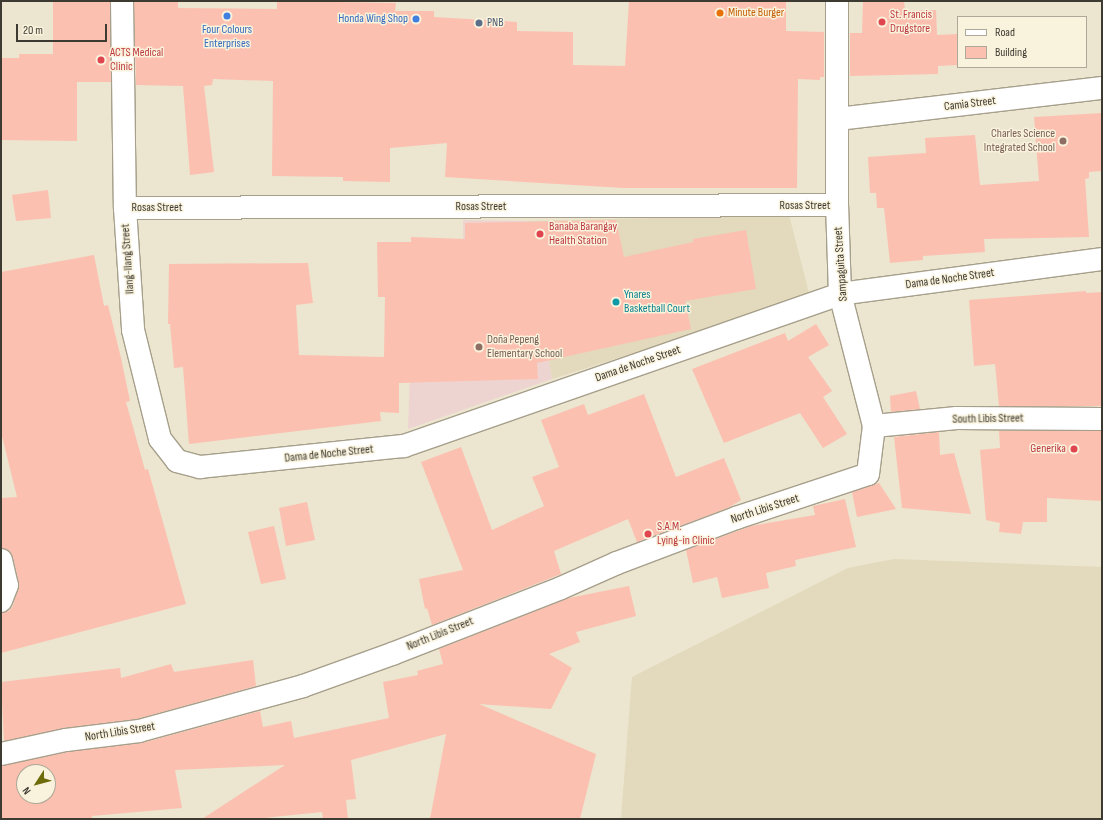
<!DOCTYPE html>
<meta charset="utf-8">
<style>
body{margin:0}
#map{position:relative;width:1103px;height:820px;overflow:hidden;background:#ece5cf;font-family:"Sofia Sans Condensed",sans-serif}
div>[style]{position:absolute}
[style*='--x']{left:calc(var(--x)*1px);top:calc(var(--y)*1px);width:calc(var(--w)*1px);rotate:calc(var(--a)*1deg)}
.built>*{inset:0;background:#e3d9bc}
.education>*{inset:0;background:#eed4d0}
.building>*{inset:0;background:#fcc0b1}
.roads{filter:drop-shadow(1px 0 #a69f8b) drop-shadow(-1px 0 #a69f8b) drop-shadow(0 1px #a69f8b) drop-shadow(0 -1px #a69f8b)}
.street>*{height:22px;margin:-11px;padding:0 11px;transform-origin:11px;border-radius:11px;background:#fff}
.dots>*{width:11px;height:11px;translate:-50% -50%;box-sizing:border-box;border:2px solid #f9f2dc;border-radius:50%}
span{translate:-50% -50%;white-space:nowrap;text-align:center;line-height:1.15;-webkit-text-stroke:3px #f9f2dc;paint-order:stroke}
.food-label{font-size:12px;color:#c56008}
.left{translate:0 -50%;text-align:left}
.health-label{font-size:12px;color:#be3a42}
.right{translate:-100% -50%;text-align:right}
.shop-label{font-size:12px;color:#366cbe}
.service-label{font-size:12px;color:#4e5e75}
.street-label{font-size:12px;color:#3d3a32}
.education-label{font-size:12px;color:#785e54}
.culture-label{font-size:12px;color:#0d838f}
.frame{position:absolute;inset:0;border:2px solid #3d3a32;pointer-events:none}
.legend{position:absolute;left:957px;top:16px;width:130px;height:52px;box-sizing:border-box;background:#f9f2dc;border:1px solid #aea898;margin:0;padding:5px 7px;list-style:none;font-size:12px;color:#3d3a32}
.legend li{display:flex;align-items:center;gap:8px;height:20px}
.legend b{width:20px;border:1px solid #aea898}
.north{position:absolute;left:16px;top:764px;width:40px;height:40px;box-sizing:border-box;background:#f9f2dc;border:1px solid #aea898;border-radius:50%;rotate:234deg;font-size:11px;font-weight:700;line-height:16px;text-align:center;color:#3d3a32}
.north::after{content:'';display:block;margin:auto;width:14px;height:18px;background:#6e6b09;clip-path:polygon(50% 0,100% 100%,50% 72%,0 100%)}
.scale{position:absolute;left:16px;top:24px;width:91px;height:18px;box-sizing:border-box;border:2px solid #3d3a32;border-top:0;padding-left:5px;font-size:12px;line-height:14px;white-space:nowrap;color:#3d3a32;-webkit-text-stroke:3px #f9f2dc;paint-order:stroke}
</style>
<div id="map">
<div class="built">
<div style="clip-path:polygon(789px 215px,810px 297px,552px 379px,526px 221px)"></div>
<div style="clip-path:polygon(894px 559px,1102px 567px,1102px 819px,621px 819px,632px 677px,848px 568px)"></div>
</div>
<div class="education">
<div style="clip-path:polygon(463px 220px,526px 221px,552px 379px,408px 429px,412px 315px,464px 314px)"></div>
</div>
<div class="building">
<div style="clip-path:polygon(53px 1px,110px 1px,111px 82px,77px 82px,77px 141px,1px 140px,1px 58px,19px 58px,19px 54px,53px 54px)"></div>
<div style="clip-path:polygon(134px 1px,178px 1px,178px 8px,277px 9px,277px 1px,396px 3px,395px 11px,434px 11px,434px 17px,517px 22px,517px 31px,573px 32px,573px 65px,625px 66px,629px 1px,786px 1px,786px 31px,824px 32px,824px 77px,820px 77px,820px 80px,798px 79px,797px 188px,623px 188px,445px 177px,447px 143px,390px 148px,390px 182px,343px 181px,343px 177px,272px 176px,273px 81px,213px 79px,212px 85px,204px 86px,214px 172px,190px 175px,183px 86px,136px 85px)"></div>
<div style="clip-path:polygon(863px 1px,904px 1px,905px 11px,936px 10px,937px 35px,958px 34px,958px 65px,938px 66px,938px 74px,850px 76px,850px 33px,862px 33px)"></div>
<div style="clip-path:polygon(1102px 113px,1102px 171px,1089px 172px,1089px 178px,1085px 179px,1089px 237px,984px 239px,985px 252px,923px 256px,923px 260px,890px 263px,884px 208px,877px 208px,876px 193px,870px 193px,868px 157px,926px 153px,925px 138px,975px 135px,980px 185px,1039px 181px,1034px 117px)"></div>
<div style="clip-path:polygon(48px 190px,51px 218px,16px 221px,12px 195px)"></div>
<div style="clip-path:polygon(616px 220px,624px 257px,693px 242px,693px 239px,746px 230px,756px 289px,685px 301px,691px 329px,537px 363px,538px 379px,399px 383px,399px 413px,380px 412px,381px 421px,189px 444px,183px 367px,174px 368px,170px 324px,168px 324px,169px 264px,308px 263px,313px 303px,296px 305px,299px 355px,384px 357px,385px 297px,378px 297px,377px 242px,411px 242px,411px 237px,465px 239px,465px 223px)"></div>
<div style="clip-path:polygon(94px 255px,104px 306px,108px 305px,121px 358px,130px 401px,126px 402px,145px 470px,148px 469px,186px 604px,1px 653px,1px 613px,9px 611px,13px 606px,19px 583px,13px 557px,10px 551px,1px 548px,1px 498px,17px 497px,1px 432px,1px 272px)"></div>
<div style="clip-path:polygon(1086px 291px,1086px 293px,1102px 292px,1102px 406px,999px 406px,995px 364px,974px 366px,969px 300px)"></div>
<div style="clip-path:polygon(816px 324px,829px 345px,808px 357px,832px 391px,823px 397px,847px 434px,823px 448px,800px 413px,724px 443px,692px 369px,785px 333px,788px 341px)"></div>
<div style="clip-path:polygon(916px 391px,920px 409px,891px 412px,890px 396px)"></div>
<div style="clip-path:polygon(644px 394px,676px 477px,724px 458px,741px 500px,728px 508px,637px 542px,628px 519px,554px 551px,561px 574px,432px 625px,427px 608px,425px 609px,419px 579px,463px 570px,421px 462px,461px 447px,492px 530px,544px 506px,532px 477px,559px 467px,541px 420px,584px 404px,588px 415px)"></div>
<div style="clip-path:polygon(999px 431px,1102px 431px,1102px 501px,1047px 498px,1047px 522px,1023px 522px,1021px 534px,999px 532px,1000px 523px,986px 520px,980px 450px,1000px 448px)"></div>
<div style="clip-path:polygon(939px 432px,940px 455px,954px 453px,971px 514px,902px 508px,894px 437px)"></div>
<div style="clip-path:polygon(879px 483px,896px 509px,857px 517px,852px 492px)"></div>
<div style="clip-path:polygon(845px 499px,856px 547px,795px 560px,796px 566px,766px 573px,769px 588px,722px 598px,717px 577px,693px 583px,686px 550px,751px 526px,815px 515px,813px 506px)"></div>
<div style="clip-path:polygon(307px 502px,315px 540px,286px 546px,279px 508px)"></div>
<div style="clip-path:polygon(274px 526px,286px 579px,261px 584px,248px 532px)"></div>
<div style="clip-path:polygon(evenodd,629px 586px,636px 616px,576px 632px,580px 642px,549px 654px,572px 668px,551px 709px,479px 704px,596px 754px,580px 819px,430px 819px,446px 734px,351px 760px,356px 799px,346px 800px,348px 819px,323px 819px,322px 812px,253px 819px,202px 819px,285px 765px,175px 770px,182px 808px,92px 816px,92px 819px,2px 819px,1px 766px,68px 752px,142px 743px,260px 711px,263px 727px,291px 721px,294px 738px,389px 718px,383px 682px,418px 675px,417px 671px,443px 664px,439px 649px,569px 598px,629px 586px,24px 772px,48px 772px,48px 796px,24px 796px,24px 772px)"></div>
<div style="clip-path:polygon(253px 660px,256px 686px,137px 719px,64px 728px,4px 741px,1px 682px,120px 668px,121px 678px,171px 664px,174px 672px)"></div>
</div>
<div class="roads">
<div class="street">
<div style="--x:122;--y:1;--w:207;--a:89.2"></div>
<div style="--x:125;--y:208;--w:122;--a:86.2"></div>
<div style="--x:133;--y:330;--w:112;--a:76.1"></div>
<div style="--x:160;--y:439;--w:28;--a:52"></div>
<div style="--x:177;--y:461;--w:24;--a:15"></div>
<div style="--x:200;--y:467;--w:205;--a:-5.9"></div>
<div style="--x:404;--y:446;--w:462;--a:-19.2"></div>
<div style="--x:840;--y:294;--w:264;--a:-7.6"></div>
<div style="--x:838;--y:119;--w:266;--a:-6.7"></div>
<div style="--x:125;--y:208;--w:712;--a:-0.24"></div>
<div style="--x:874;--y:426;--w:83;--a:-5.5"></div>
<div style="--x:957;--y:418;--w:145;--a:0.4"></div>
<div style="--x:1;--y:560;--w:26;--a:77"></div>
<div style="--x:7;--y:585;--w:17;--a:111"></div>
<div style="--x:1;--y:754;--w:66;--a:-12.2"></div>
<div style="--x:66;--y:740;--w:74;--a:-7"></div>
<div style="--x:139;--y:731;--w:170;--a:-15.3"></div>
<div style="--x:303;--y:686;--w:95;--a:-19.8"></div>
<div style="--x:392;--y:654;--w:181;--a:-21.3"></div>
<div style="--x:561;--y:588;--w:61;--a:-24.1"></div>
<div style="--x:617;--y:563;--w:127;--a:-20.7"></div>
<div style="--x:736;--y:518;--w:139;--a:-18.4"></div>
<div style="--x:868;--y:474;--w:48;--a:-82.9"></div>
<div style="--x:874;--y:426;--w:136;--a:-104.4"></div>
<div style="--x:840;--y:294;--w:89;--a:-91.9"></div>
<div style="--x:837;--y:205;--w:204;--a:-90"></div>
</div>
</div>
<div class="dots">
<div style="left:720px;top:13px;background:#e8710a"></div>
<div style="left:227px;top:16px;background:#3f7fe0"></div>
<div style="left:416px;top:19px;background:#3f7fe0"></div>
<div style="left:882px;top:22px;background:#e0444e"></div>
<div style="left:479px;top:23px;background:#5c6f8a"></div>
<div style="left:101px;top:60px;background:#e0444e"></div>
<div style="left:1063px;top:141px;background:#8d6e63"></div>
<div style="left:540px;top:234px;background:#e0444e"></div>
<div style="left:616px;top:302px;background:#0f9aa8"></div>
<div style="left:479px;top:347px;background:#8d6e63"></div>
<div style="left:1074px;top:449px;background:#e0444e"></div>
<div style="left:648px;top:534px;background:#e0444e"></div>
</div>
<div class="food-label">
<span class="left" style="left:728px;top:13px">Minute Burger</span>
</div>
<div class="health-label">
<span class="left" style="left:890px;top:22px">St. Francis<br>Drugstore</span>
<span class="left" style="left:110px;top:60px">ACTS Medical<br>Clinic</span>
<span class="left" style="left:549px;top:234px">Banaba Barangay<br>Health Station</span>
<span class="right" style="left:1066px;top:449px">Generika</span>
<span class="left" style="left:657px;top:534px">S.A.M.<br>Lying-in Clinic</span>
</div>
<div class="shop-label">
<span class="right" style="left:408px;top:19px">Honda Wing Shop</span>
<span style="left:227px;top:37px">Four Colours<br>Enterprises</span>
</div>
<div class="service-label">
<span class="left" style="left:487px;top:23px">PNB</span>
</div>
<div class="street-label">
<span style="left:970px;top:104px;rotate:-7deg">Camia Street</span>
<span style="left:805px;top:206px">Rosas Street</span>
<span style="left:481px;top:207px">Rosas Street</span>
<span style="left:157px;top:208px">Rosas Street</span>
<span style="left:128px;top:259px;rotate:-94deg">Ilang-Ilang Street</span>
<span style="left:841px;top:264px;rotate:-94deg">Sampaguita Street</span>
<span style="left:950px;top:279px;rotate:-8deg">Dama de Noche Street</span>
<span style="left:638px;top:364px;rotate:-19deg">Dama de Noche Street</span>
<span style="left:988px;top:419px;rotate:-1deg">South Libis Street</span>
<span style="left:329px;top:454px;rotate:-6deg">Dama de Noche Street</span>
<span style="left:765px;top:509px;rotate:-18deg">North Libis Street</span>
<span style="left:440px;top:634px;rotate:-22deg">North Libis Street</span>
<span style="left:120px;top:732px;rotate:-9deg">North Libis Street</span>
</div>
<div class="education-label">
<span class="right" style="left:1055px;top:141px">Charles Science<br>Integrated School</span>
<span class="left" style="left:487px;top:347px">Doña Pepeng<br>Elementary School</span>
</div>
<div class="culture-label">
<span class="left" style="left:624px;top:302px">Ynares<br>Basketball Court</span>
</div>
<div class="frame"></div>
<ul class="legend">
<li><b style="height:5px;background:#fff"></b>Road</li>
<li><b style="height:11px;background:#fcc0b1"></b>Building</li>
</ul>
<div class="north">N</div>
<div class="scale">20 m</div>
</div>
